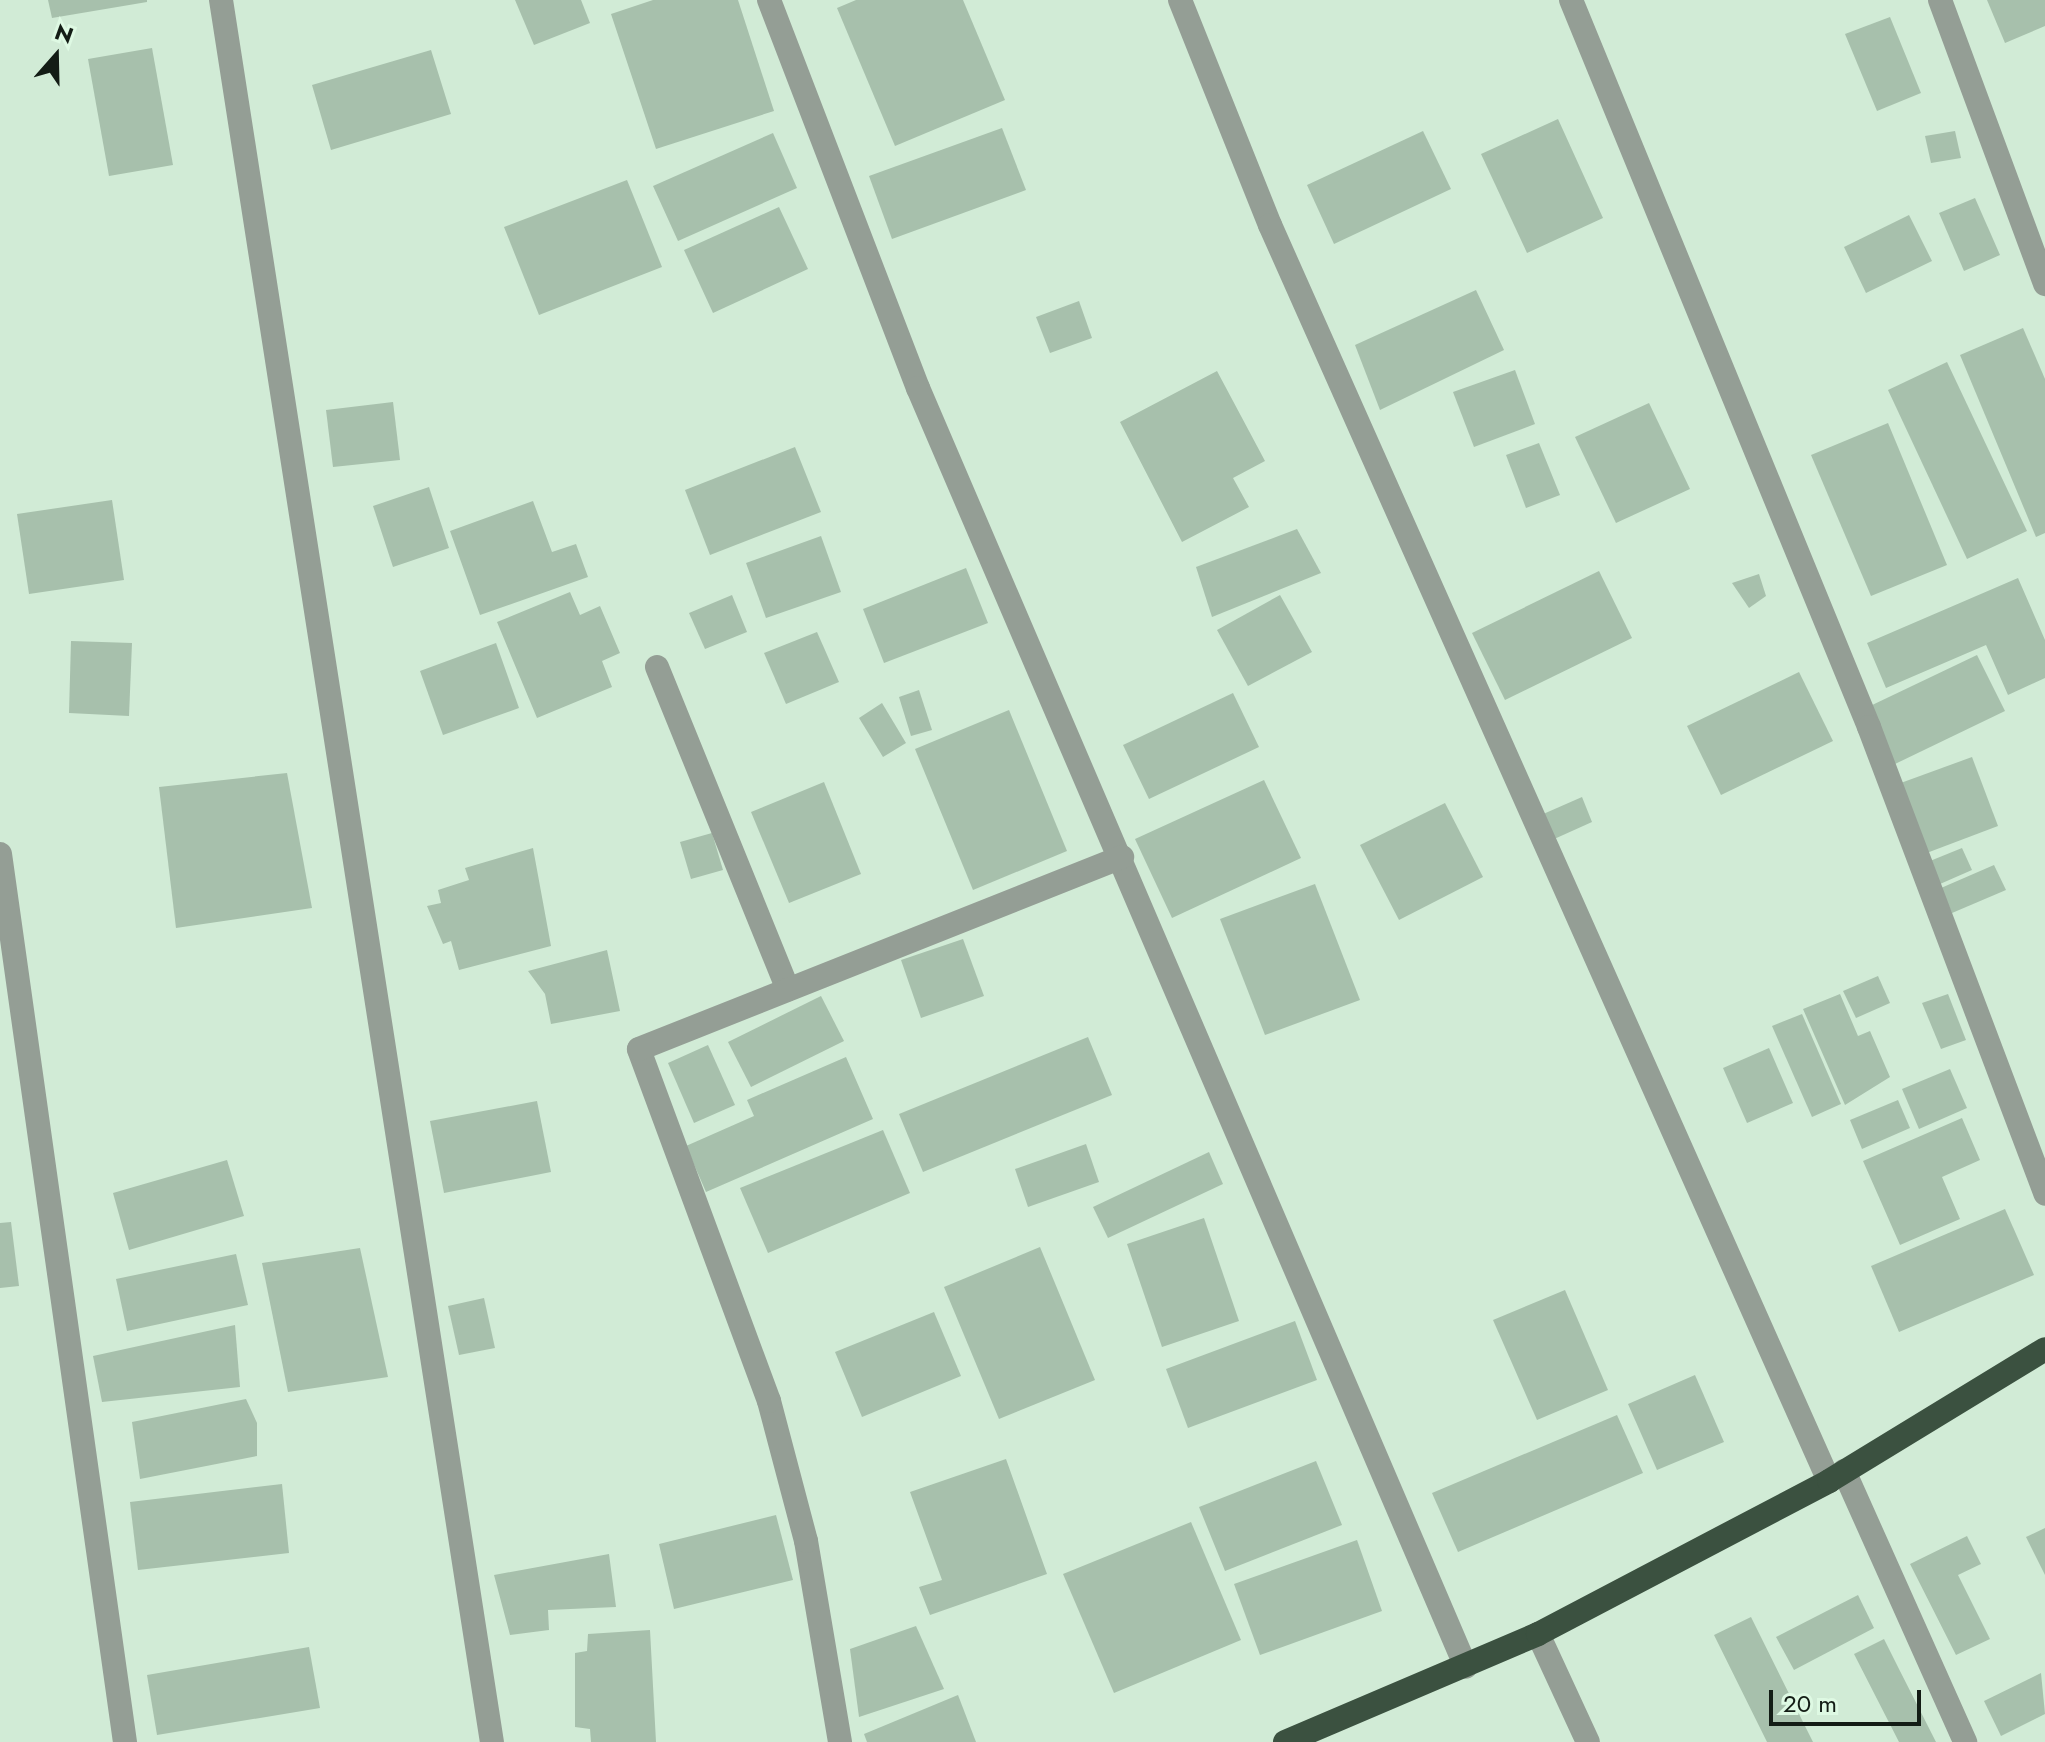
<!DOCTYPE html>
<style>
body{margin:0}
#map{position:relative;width:2045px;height:1742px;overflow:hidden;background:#d1ebd6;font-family:Jost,sans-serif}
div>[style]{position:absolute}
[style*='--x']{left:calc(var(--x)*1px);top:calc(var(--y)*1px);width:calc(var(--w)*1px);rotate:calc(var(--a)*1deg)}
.building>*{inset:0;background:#a7c0ac}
.minor>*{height:24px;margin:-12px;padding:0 12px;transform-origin:12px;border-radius:12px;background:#949e95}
.highway>*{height:24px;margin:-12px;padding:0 12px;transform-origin:12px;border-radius:12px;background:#3b5140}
span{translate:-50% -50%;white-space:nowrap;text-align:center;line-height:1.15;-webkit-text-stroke:8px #def9e3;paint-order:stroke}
.north{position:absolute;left:16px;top:16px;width:80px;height:80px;-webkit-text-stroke:6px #def9e3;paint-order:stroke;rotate:20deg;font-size:22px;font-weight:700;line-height:32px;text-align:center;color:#131c15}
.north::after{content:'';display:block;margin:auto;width:28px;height:36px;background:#131c15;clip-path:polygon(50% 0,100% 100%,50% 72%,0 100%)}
.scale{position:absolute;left:1769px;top:1690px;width:152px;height:36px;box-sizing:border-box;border:4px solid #131c15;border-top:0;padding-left:10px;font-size:24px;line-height:28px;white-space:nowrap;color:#131c15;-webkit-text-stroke:6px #def9e3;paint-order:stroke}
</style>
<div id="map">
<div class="building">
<div style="clip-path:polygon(48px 0,147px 0,147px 2px,52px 18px)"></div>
<div style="clip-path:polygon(515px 0,581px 0,590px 23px,534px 45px)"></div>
<div style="clip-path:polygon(653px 0,738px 0,774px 111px,656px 149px,611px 14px)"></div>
<div style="clip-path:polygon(856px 0,963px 0,1005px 100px,895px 146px,837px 8px)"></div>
<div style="clip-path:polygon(1987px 0,2045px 0,2045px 26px,2005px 43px)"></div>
<div style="clip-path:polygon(1890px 17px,1921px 93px,1877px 111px,1845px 34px)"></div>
<div style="clip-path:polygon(152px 48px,173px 165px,109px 176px,88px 59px)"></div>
<div style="clip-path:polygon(431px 50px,451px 114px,331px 150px,312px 85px)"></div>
<div style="clip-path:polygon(1558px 119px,1603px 218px,1527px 253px,1481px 154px)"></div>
<div style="clip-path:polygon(1002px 128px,1026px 190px,892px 239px,869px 176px)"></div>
<div style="clip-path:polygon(1423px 131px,1451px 189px,1334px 244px,1307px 185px)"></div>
<div style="clip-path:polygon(1955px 131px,1961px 158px,1931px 163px,1925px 136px)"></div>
<div style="clip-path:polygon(773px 133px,797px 188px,678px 241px,653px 186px)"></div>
<div style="clip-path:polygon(627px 180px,662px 267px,539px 315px,504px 227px)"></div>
<div style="clip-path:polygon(1975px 198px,2000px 255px,1964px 271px,1939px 213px)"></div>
<div style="clip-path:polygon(779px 207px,808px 269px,713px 313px,684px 250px)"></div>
<div style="clip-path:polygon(1909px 215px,1932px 261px,1866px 293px,1844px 247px)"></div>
<div style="clip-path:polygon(1476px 290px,1504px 350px,1380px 410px,1355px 345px)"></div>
<div style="clip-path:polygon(1079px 301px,1092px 338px,1050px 353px,1036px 317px)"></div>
<div style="clip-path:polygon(2023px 328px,2045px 379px,2045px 533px,2036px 537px,1960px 355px)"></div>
<div style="clip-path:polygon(1947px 362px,2027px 531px,1967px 559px,1888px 390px)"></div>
<div style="clip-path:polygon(1515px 370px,1535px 424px,1474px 447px,1453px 392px)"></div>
<div style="clip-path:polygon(1217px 371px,1265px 461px,1233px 478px,1249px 507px,1182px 542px,1120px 422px)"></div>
<div style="clip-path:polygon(393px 402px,400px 460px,333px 467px,326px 410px)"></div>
<div style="clip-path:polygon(1649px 403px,1690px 489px,1616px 523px,1575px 437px)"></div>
<div style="clip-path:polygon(1888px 423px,1947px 565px,1871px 596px,1811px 455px)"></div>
<div style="clip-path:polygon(1539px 443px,1560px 495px,1526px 508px,1506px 455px)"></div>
<div style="clip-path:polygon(795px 447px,821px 512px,710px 555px,685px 490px)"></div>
<div style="clip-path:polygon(429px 487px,449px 548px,393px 567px,373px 506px)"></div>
<div style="clip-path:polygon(112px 500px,124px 580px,29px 594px,17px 514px)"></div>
<div style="clip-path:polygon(533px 501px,552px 552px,576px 544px,588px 577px,480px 615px,450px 531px)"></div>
<div style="clip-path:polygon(1297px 529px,1321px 573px,1212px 617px,1196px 567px)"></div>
<div style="clip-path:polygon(821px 536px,841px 592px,766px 618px,746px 563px)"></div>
<div style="clip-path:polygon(966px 568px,988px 623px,884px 663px,863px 609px)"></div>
<div style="clip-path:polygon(1599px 571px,1632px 638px,1505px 700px,1472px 633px)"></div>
<div style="clip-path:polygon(1759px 574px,1766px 596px,1749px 608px,1732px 583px)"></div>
<div style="clip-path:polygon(2018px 578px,2045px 640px,2045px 678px,2008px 695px,1986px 645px,1886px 688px,1867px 643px)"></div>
<div style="clip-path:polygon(570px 592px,580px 615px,600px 606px,620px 653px,602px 661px,612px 687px,537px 718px,497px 622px)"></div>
<div style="clip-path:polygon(732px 595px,747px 632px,705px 649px,689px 613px)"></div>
<div style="clip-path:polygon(1280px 595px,1312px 652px,1248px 686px,1217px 630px)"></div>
<div style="clip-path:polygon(817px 632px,839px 682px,786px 704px,764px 653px)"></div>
<div style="clip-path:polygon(71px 641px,132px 643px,129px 716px,69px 713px)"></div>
<div style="clip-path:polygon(496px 643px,519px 708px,443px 735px,420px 671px)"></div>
<div style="clip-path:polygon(1977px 655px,2005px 711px,1895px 764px,1868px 707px)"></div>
<div style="clip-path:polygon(1799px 672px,1833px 741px,1721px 795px,1687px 726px)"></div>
<div style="clip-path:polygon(919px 690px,932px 730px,911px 736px,899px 697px)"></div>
<div style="clip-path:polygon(1233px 693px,1259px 747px,1149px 799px,1123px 745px)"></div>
<div style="clip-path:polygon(882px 703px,906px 743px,883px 757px,859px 718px)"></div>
<div style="clip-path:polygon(1009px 710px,1067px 851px,973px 890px,915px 749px)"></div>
<div style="clip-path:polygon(1972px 757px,1998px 826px,1924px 854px,1898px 784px)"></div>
<div style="clip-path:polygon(287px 773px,312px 908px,176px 928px,159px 787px)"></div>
<div style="clip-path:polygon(1264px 780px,1301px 858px,1172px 918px,1135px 839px)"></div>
<div style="clip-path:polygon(824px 782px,861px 874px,789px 903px,751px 812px)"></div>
<div style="clip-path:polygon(1582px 797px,1592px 822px,1552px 840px,1541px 815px)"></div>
<div style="clip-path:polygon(1445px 803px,1483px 877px,1399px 920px,1360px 845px)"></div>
<div style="clip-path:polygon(712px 833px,723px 870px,691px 879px,680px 842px)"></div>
<div style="clip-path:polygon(533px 848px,551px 946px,459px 970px,451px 941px,443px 944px,427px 906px,441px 903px,438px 890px,469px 880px,465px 868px)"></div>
<div style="clip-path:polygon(1962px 848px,1972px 870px,1940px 884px,1930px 861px)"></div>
<div style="clip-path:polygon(1994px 865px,2006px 890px,1952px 913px,1941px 888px)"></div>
<div style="clip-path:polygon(1315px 884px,1360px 1000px,1265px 1035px,1220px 919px)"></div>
<div style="clip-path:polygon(963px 939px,984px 996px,921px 1018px,901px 960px)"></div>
<div style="clip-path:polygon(607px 950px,620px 1011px,551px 1024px,545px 994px,528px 971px)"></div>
<div style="clip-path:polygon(1878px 976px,1890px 1003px,1856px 1018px,1843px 991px)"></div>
<div style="clip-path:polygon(1840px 994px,1858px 1036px,1870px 1031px,1890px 1077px,1845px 1105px,1803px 1009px)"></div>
<div style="clip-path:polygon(1948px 994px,1966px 1040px,1941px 1049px,1922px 1003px)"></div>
<div style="clip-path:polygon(821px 996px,844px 1041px,751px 1087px,728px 1042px)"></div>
<div style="clip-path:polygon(1802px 1014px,1841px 1104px,1812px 1117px,1772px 1026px)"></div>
<div style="clip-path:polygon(1088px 1037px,1112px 1095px,923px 1172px,899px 1114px)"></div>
<div style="clip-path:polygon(708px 1045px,735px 1105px,694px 1123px,668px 1063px)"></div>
<div style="clip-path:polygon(1769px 1048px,1793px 1103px,1747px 1123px,1723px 1068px)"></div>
<div style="clip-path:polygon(846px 1057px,873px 1119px,706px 1192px,686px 1146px,754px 1116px,747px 1100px)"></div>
<div style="clip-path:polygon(1950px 1069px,1967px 1108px,1919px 1129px,1902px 1089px)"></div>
<div style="clip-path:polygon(1898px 1100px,1910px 1128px,1862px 1149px,1850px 1120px)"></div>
<div style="clip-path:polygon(537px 1101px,551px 1172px,444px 1193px,430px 1121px)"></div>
<div style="clip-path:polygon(1962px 1118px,1980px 1160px,1942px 1177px,1960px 1219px,1900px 1245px,1863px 1161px)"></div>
<div style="clip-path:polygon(883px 1130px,910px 1193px,768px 1253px,740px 1188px)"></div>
<div style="clip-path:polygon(1086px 1144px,1099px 1182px,1028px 1207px,1015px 1169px)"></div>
<div style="clip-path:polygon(1209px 1152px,1223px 1184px,1108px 1238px,1093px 1207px)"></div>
<div style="clip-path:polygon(227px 1160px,244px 1216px,129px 1250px,113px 1193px)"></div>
<div style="clip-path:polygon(2005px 1209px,2034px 1275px,1899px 1332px,1871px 1266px)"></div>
<div style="clip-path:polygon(1204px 1218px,1239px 1321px,1162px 1347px,1127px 1244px)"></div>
<div style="clip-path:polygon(11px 1222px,19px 1286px,0 1288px,0 1223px)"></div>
<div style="clip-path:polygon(1040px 1247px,1095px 1380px,999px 1419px,944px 1287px)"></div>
<div style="clip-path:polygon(360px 1248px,388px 1377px,288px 1392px,262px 1263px)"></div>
<div style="clip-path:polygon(236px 1254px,248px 1305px,127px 1331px,116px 1279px)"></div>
<div style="clip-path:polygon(1565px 1290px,1608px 1390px,1537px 1420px,1493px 1320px)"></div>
<div style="clip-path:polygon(484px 1298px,495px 1348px,459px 1355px,448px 1306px)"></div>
<div style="clip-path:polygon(934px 1312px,961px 1376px,862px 1417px,835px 1352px)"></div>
<div style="clip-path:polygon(1295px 1321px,1317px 1380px,1188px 1428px,1166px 1369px)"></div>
<div style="clip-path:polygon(235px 1325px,240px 1387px,102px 1402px,93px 1356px)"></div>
<div style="clip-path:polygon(1695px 1375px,1724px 1442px,1657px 1470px,1628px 1404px)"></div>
<div style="clip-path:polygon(246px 1399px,257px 1423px,257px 1456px,140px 1479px,132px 1422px)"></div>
<div style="clip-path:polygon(1617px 1415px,1643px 1473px,1458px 1552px,1432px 1493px)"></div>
<div style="clip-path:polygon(1006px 1459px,1047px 1574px,930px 1615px,919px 1587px,942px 1580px,910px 1492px)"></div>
<div style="clip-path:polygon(1316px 1461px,1342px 1525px,1225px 1571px,1199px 1507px)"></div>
<div style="clip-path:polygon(282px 1484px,289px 1553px,138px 1570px,130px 1502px)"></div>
<div style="clip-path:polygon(776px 1515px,793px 1580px,674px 1609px,659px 1544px)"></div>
<div style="clip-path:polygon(1191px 1522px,1241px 1640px,1114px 1693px,1063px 1574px)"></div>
<div style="clip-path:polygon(2045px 1528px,2045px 1575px,2026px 1537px)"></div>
<div style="clip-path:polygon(1967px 1536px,1981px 1564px,1958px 1575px,1990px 1639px,1956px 1655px,1910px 1564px)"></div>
<div style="clip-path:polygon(1357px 1540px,1382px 1611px,1260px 1655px,1234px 1584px)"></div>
<div style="clip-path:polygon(609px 1554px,616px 1607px,548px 1610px,549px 1630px,510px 1635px,494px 1575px)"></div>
<div style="clip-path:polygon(1858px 1595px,1874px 1628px,1794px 1670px,1776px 1637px)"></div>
<div style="clip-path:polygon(1751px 1617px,1804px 1724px,1813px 1742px,1767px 1742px,1714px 1635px)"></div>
<div style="clip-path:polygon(916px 1626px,944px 1689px,859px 1717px,850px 1649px)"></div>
<div style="clip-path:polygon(650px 1630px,656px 1742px,591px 1742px,590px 1729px,575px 1727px,575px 1653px,587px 1651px,588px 1634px)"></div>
<div style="clip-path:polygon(1884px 1639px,1900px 1671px,1936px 1742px,1899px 1742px,1854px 1654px)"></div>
<div style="clip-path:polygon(309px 1647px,320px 1708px,157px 1735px,147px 1675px)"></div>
<div style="clip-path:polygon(2041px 1673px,2045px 1714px,2001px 1736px,1984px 1701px)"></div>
<div style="clip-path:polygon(958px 1695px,976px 1742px,867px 1742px,864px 1734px)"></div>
</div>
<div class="minor">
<div style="--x:221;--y:0;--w:1763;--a:81.16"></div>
<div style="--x:769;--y:0;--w:416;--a:69"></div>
<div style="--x:918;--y:388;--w:1391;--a:66.81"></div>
<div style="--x:1180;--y:0;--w:242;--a:68.2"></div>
<div style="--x:1270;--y:225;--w:1375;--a:66.01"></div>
<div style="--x:1571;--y:0;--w:786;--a:67.71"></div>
<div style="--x:1869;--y:727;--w:499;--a:69.3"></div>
<div style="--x:1940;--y:0;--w:303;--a:69.7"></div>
<div style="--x:657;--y:667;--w:348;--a:67.9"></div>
<div style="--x:0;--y:854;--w:897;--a:81.99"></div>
<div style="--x:1844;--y:1471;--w:297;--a:65.9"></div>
<div style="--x:1538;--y:1634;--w:119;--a:65.2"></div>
<div style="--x:840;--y:1742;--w:204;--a:-99.6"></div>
<div style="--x:806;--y:1541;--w:145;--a:-104.8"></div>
<div style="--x:769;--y:1401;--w:375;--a:-110.3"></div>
<div style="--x:639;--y:1049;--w:520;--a:-21.68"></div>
</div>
<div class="highway">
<div style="--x:1285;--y:1742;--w:275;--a:-23.1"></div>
<div style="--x:1538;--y:1634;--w:329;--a:-27.7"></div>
<div style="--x:1829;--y:1481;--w:253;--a:-31.4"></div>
</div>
<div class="north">N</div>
<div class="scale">20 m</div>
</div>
